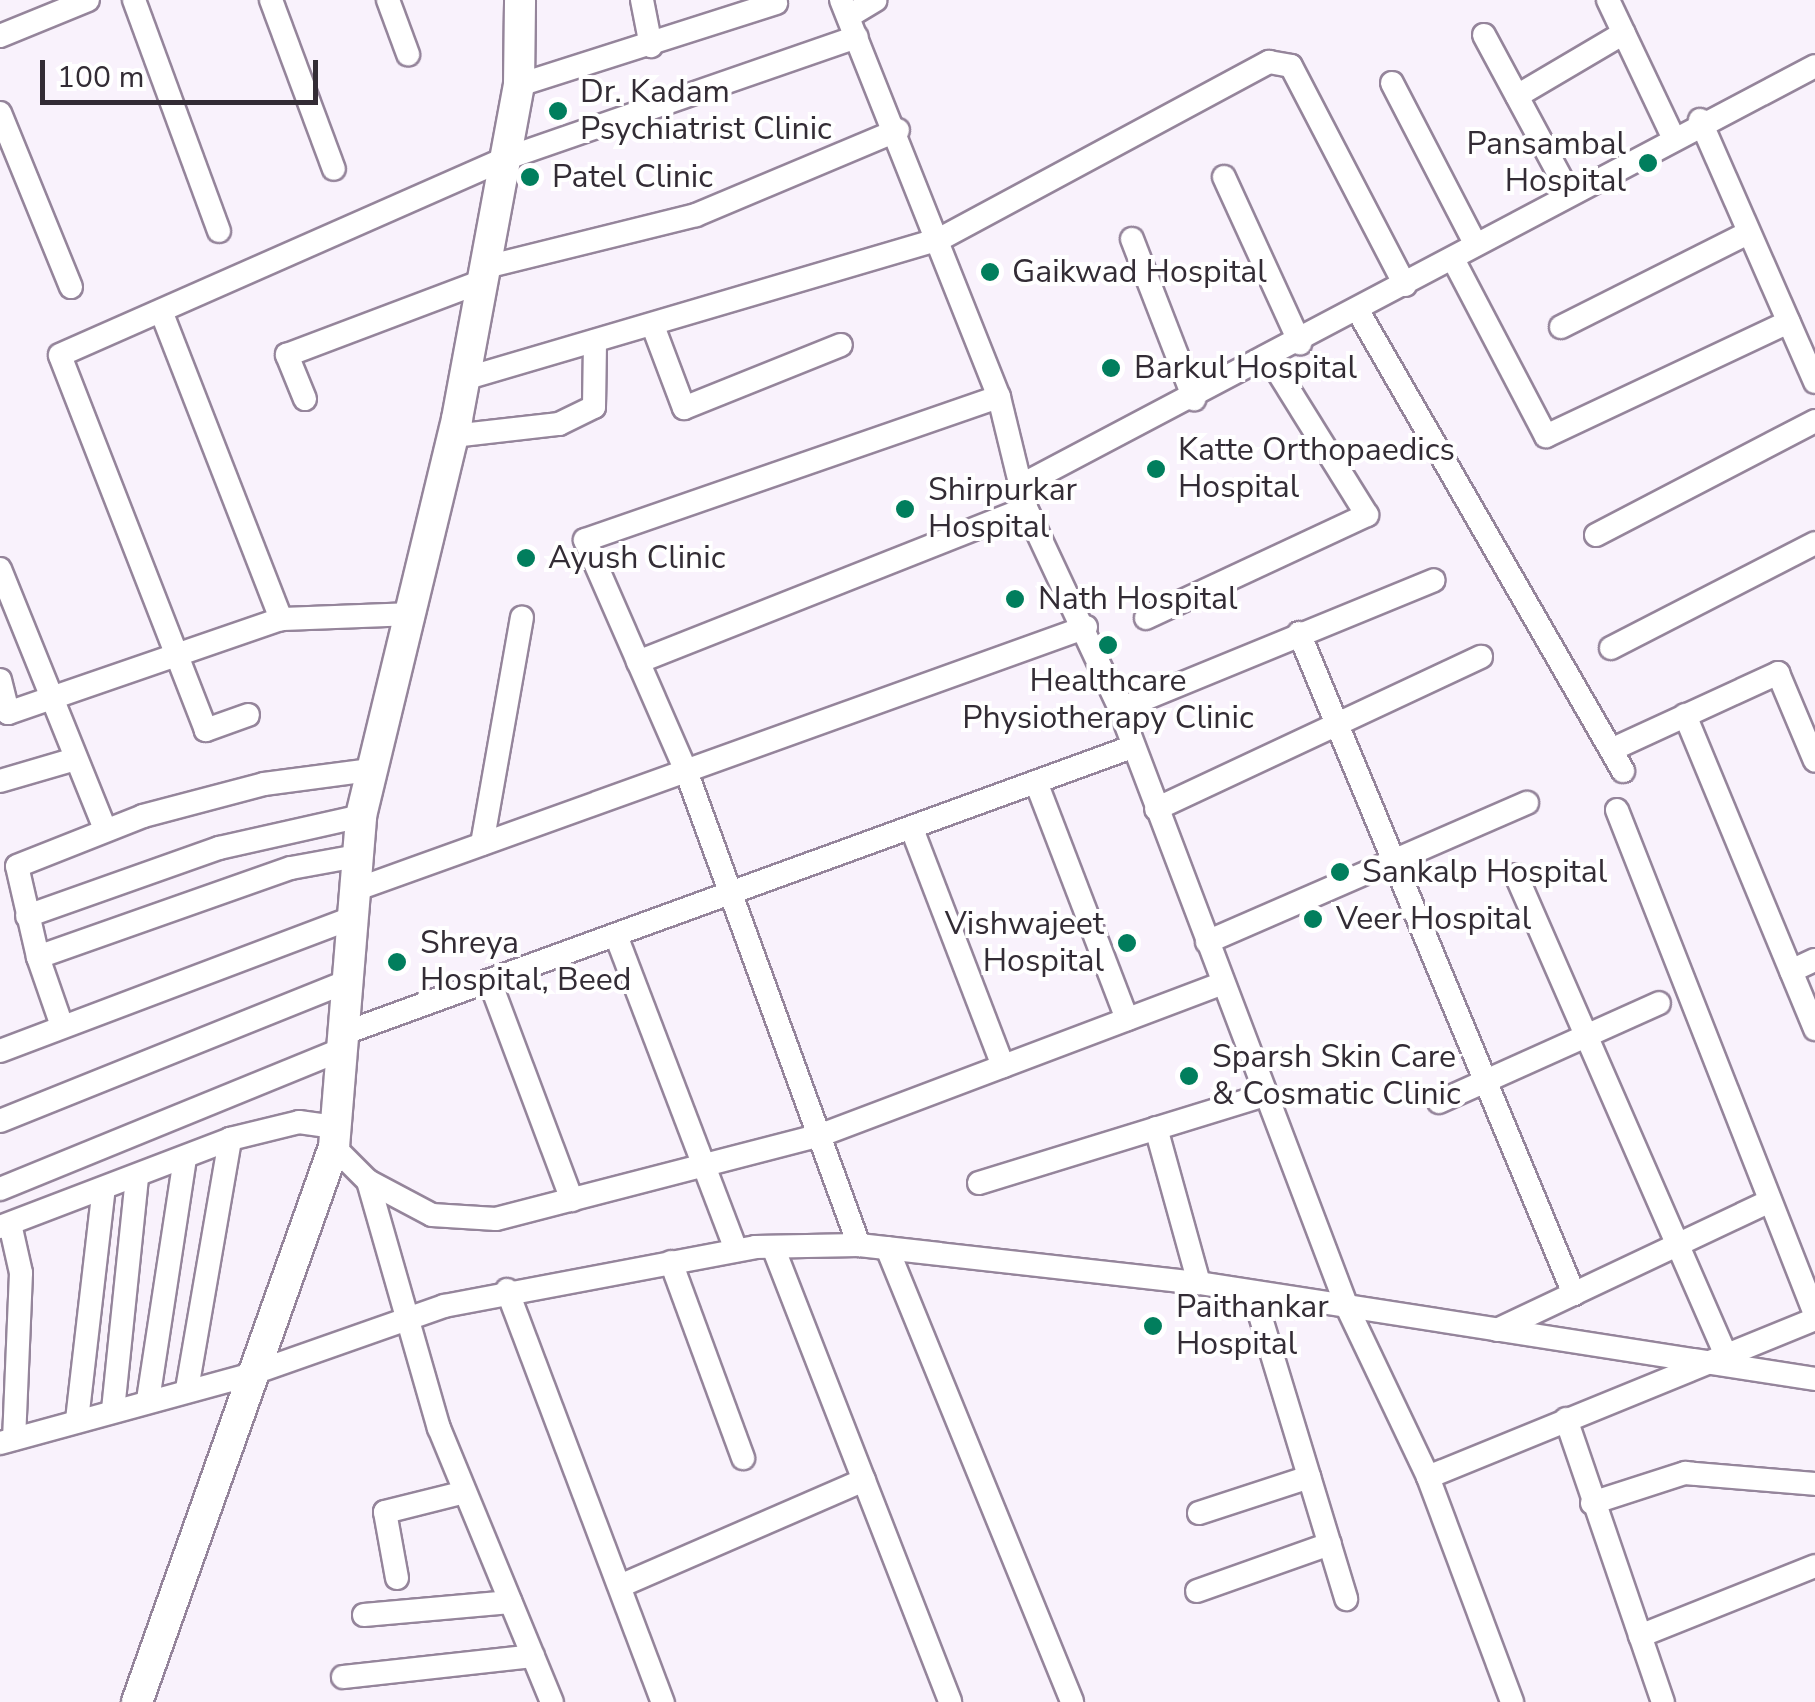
<!DOCTYPE html>
<style>
body{margin:0}
#map{position:relative;width:1815px;height:1702px;overflow:hidden;background:#f9f2fc;font-family:"Nunito Sans",sans-serif}
div>[style]{position:absolute}
[style*='--x']{left:calc(var(--x)*1px);top:calc(var(--y)*1px);width:calc(var(--w)*1px);rotate:calc(var(--a)*1deg)}
.roads{filter:drop-shadow(2px 0 #95859b) drop-shadow(-2px 0 #95859b) drop-shadow(0 2px #95859b) drop-shadow(0 -2px #95859b)}
.minor>*{height:22px;margin:-11px;padding:0 11px;transform-origin:11px;border-radius:11px;background:#fff}
.major>*{height:30px;margin:-15px;padding:0 15px;transform-origin:15px;border-radius:15px;background:#fff}
.dots>*{width:28px;height:28px;translate:-50% -50%;box-sizing:border-box;border:5px solid #fff;border-radius:50%}
span{translate:-50% -50%;white-space:nowrap;text-align:center;line-height:1.15;-webkit-text-stroke:8px #fff;paint-order:stroke}
.poi-label{font-size:32px;color:#332c35}
.left{translate:0 -50%;text-align:left}
.right{translate:-100% -50%;text-align:right}
.scale{position:absolute;left:40px;top:60px;width:278px;height:45px;box-sizing:border-box;border:5px solid #332c35;border-top:0;padding-left:12px;font-size:30px;line-height:35px;white-space:nowrap;color:#332c35;-webkit-text-stroke:8px #fff;paint-order:stroke}
</style>
<div id="map">
<div class="roads">
<div class="minor">
<div style="--x:134;--y:0;--w:246;--a:69.8"></div>
<div style="--x:271;--y:0;--w:180;--a:69.6"></div>
<div style="--x:388;--y:0;--w:58;--a:69.7"></div>
<div style="--x:642;--y:0;--w:47;--a:78.9"></div>
<div style="--x:841;--y:0;--w:427;--a:68.3"></div>
<div style="--x:999;--y:397;--w:114;--a:76.3"></div>
<div style="--x:1026;--y:508;--w:222;--a:64.9"></div>
<div style="--x:1120;--y:709;--w:640;--a:69.21"></div>
<div style="--x:1347;--y:1307;--w:188;--a:64.5"></div>
<div style="--x:1428;--y:1477;--w:240;--a:69.5"></div>
<div style="--x:1608;--y:0;--w:149;--a:64.6"></div>
<div style="--x:849;--y:16;--w:31;--a:-31"></div>
<div style="--x:1484;--y:35;--w:179;--a:61.7"></div>
<div style="--x:0;--y:36;--w:95;--a:-22.2"></div>
<div style="--x:1392;--y:83;--w:182;--a:62.6"></div>
<div style="--x:519;--y:85;--w:270;--a:-17.7"></div>
<div style="--x:1517;--y:96;--w:124;--a:-30.5"></div>
<div style="--x:0;--y:113;--w:188;--a:67.8"></div>
<div style="--x:1700;--y:120;--w:286;--a:66.3"></div>
<div style="--x:1224;--y:177;--w:183;--a:65.4"></div>
<div style="--x:1132;--y:239;--w:172;--a:68.8"></div>
<div style="--x:1453;--y:259;--w:200;--a:62.3"></div>
<div style="--x:1546;--y:436;--w:268;--a:-25.2"></div>
<div style="--x:486;--y:267;--w:216;--a:-13.9"></div>
<div style="--x:696;--y:215;--w:219;--a:-22.8"></div>
<div style="--x:161;--y:311;--w:331;--a:68.7"></div>
<div style="--x:1358;--y:311;--w:531;--a:60.05"></div>
<div style="--x:653;--y:326;--w:88;--a:69.3"></div>
<div style="--x:684;--y:408;--w:169;--a:-21.9"></div>
<div style="--x:1561;--y:327;--w:209;--a:-26.7"></div>
<div style="--x:464;--y:379;--w:496;--a:-16.4"></div>
<div style="--x:940;--y:239;--w:374;--a:-28.3"></div>
<div style="--x:1269;--y:62;--w:22;--a:10"></div>
<div style="--x:1291;--y:66;--w:247;--a:62.5"></div>
<div style="--x:305;--y:399;--w:48;--a:-112.2"></div>
<div style="--x:287;--y:355;--w:210;--a:-20.7"></div>
<div style="--x:453;--y:436;--w:107;--a:-6.5"></div>
<div style="--x:559;--y:424;--w:39;--a:-26"></div>
<div style="--x:594;--y:407;--w:66;--a:-89.1"></div>
<div style="--x:1018;--y:487;--w:901;--a:-27.84"></div>
<div style="--x:1596;--y:535;--w:247;--a:-27.5"></div>
<div style="--x:0;--y:569;--w:278;--a:68"></div>
<div style="--x:1146;--y:618;--w:244;--a:-25"></div>
<div style="--x:1367;--y:515;--w:184;--a:-121.9"></div>
<div style="--x:1299;--y:633;--w:716;--a:67.41"></div>
<div style="--x:1611;--y:648;--w:229;--a:-27.2"></div>
<div style="--x:638;--y:662;--w:417;--a:-21.6"></div>
<div style="--x:0;--y:680;--w:34;--a:76"></div>
<div style="--x:8;--y:713;--w:289;--a:-19"></div>
<div style="--x:281;--y:619;--w:128;--a:-2.2"></div>
<div style="--x:1120;--y:709;--w:339;--a:-22.3"></div>
<div style="--x:248;--y:715;--w:45;--a:160.3"></div>
<div style="--x:206;--y:730;--w:402;--a:-111.3"></div>
<div style="--x:60;--y:355;--w:488;--a:-23.8"></div>
<div style="--x:507;--y:158;--w:370;--a:-19.1"></div>
<div style="--x:1685;--y:715;--w:340;--a:67.5"></div>
<div style="--x:1613;--y:749;--w:182;--a:-24.7"></div>
<div style="--x:1778;--y:673;--w:95;--a:67.2"></div>
<div style="--x:0;--y:781;--w:78;--a:-16.3"></div>
<div style="--x:1036;--y:782;--w:254;--a:69"></div>
<div style="--x:1156;--y:809;--w:359;--a:-25.1"></div>
<div style="--x:1617;--y:810;--w:541;--a:68.55"></div>
<div style="--x:912;--y:829;--w:254;--a:69"></div>
<div style="--x:482;--y:844;--w:230;--a:-80"></div>
<div style="--x:1516;--y:875;--w:529;--a:66.39"></div>
<div style="--x:352;--y:891;--w:780;--a:-19.78"></div>
<div style="--x:27;--y:916;--w:204;--a:-19.5"></div>
<div style="--x:219;--y:848;--w:146;--a:-12.7"></div>
<div style="--x:617;--y:938;--w:334;--a:69.1"></div>
<div style="--x:1207;--y:942;--w:349;--a:-23.5"></div>
<div style="--x:38;--y:957;--w:93;--a:-103"></div>
<div style="--x:17;--y:866;--w:136;--a:-21.6"></div>
<div style="--x:143;--y:816;--w:125;--a:-14.8"></div>
<div style="--x:264;--y:784;--w:108;--a:-7.5"></div>
<div style="--x:1791;--y:971;--w:26;--a:-25"></div>
<div style="--x:490;--y:982;--w:233;--a:69.4"></div>
<div style="--x:62;--y:1026;--w:73;--a:-109.2"></div>
<div style="--x:38;--y:957;--w:268;--a:-19.4"></div>
<div style="--x:291;--y:868;--w:67;--a:-10.3"></div>
<div style="--x:342;--y:1034;--w:841;--a:-19.97"></div>
<div style="--x:0;--y:1051;--w:374;--a:-20.7"></div>
<div style="--x:1439;--y:1102;--w:241;--a:-24.2"></div>
<div style="--x:0;--y:1121;--w:372;--a:-21.9"></div>
<div style="--x:1156;--y:1128;--w:161;--a:74.5"></div>
<div style="--x:334;--y:1147;--w:48;--a:45"></div>
<div style="--x:368;--y:1181;--w:72;--a:28"></div>
<div style="--x:432;--y:1215;--w:64;--a:3.6"></div>
<div style="--x:496;--y:1219;--w:336;--a:-14.5"></div>
<div style="--x:821;--y:1135;--w:430;--a:-20.7"></div>
<div style="--x:368;--y:1181;--w:257;--a:74"></div>
<div style="--x:439;--y:1428;--w:296;--a:67.6"></div>
<div style="--x:979;--y:1183;--w:299;--a:-17.1"></div>
<div style="--x:0;--y:1189;--w:368;--a:-22.2"></div>
<div style="--x:10;--y:1224;--w:50;--a:77.3"></div>
<div style="--x:21;--y:1273;--w:166;--a:92.4"></div>
<div style="--x:0;--y:1227;--w:246;--a:-20.9"></div>
<div style="--x:230;--y:1139;--w:71;--a:-13.8"></div>
<div style="--x:299;--y:1122;--w:36;--a:8"></div>
<div style="--x:859;--y:1245;--w:505;--a:-110.05"></div>
<div style="--x:686;--y:771;--w:252;--a:-113.6"></div>
<div style="--x:585;--y:540;--w:438;--a:-19.1"></div>
<div style="--x:773;--y:1247;--w:488;--a:68.7"></div>
<div style="--x:887;--y:1248;--w:490;--a:67.8"></div>
<div style="--x:671;--y:1262;--w:209;--a:69.8"></div>
<div style="--x:507;--y:1290;--w:441;--a:69.3"></div>
<div style="--x:1253;--y:1292;--w:321;--a:73.1"></div>
<div style="--x:1497;--y:1330;--w:302;--a:-25.3"></div>
<div style="--x:187;--y:1389;--w:254;--a:-80.2"></div>
<div style="--x:148;--y:1400;--w:245;--a:-81.3"></div>
<div style="--x:113;--y:1410;--w:232;--a:-84.1"></div>
<div style="--x:1566;--y:1419;--w:299;--a:71.1"></div>
<div style="--x:77;--y:1420;--w:227;--a:-83.4"></div>
<div style="--x:0;--y:1443;--w:257;--a:-15.3"></div>
<div style="--x:248;--y:1375;--w:208;--a:-19.4"></div>
<div style="--x:444;--y:1306;--w:317;--a:-10.7"></div>
<div style="--x:755;--y:1247;--w:104;--a:-1.1"></div>
<div style="--x:859;--y:1245;--w:342;--a:6.4"></div>
<div style="--x:1199;--y:1283;--w:623;--a:8.86"></div>
<div style="--x:1428;--y:1477;--w:418;--a:-22.2"></div>
<div style="--x:1592;--y:1503;--w:98;--a:-17.9"></div>
<div style="--x:1685;--y:1473;--w:130;--a:4.8"></div>
<div style="--x:1199;--y:1513;--w:116;--a:-18.1"></div>
<div style="--x:397;--y:1578;--w:67;--a:-100.3"></div>
<div style="--x:385;--y:1512;--w:82;--a:-14"></div>
<div style="--x:620;--y:1586;--w:266;--a:-23.5"></div>
<div style="--x:1197;--y:1591;--w:141;--a:-19.5"></div>
<div style="--x:364;--y:1615;--w:147;--a:-5.1"></div>
<div style="--x:1640;--y:1636;--w:188;--a:-21.8"></div>
<div style="--x:343;--y:1677;--w:191;--a:-6.3"></div>
</div>
<div class="major">
<div style="--x:137;--y:1702;--w:589;--a:-70.46"></div>
<div style="--x:334;--y:1147;--w:332;--a:-85.3"></div>
<div style="--x:361;--y:816;--w:408;--a:-76.4"></div>
<div style="--x:457;--y:419;--w:340;--a:-79.5"></div>
<div style="--x:519;--y:85;--w:85;--a:-89.3"></div>
</div>
</div>
<div class="dots">
<div style="left:558px;top:111px;background:#017e5d"></div>
<div style="left:1648px;top:163px;background:#017e5d"></div>
<div style="left:530px;top:177px;background:#017e5d"></div>
<div style="left:990px;top:272px;background:#017e5d"></div>
<div style="left:1111px;top:368px;background:#017e5d"></div>
<div style="left:1156px;top:469px;background:#017e5d"></div>
<div style="left:905px;top:509px;background:#017e5d"></div>
<div style="left:526px;top:558px;background:#017e5d"></div>
<div style="left:1015px;top:599px;background:#017e5d"></div>
<div style="left:1108px;top:645px;background:#017e5d"></div>
<div style="left:1340px;top:872px;background:#017e5d"></div>
<div style="left:1313px;top:919px;background:#017e5d"></div>
<div style="left:1127px;top:943px;background:#017e5d"></div>
<div style="left:397px;top:962px;background:#017e5d"></div>
<div style="left:1189px;top:1076px;background:#017e5d"></div>
<div style="left:1153px;top:1326px;background:#017e5d"></div>
</div>
<div class="poi-label">
<span class="left" style="left:580px;top:111px">Dr. Kadam<br>Psychiatrist Clinic</span>
<span class="right" style="left:1626px;top:163px">Pansambal<br>Hospital</span>
<span class="left" style="left:552px;top:177px">Patel Clinic</span>
<span class="left" style="left:1012px;top:272px">Gaikwad Hospital</span>
<span class="left" style="left:1134px;top:368px">Barkul Hospital</span>
<span class="left" style="left:1178px;top:469px">Katte Orthopaedics<br>Hospital</span>
<span class="left" style="left:928px;top:509px">Shirpurkar<br>Hospital</span>
<span class="left" style="left:548px;top:558px">Ayush Clinic</span>
<span class="left" style="left:1038px;top:599px">Nath Hospital</span>
<span style="left:1108px;top:700px">Healthcare<br>Physiotherapy Clinic</span>
<span class="left" style="left:1362px;top:872px">Sankalp Hospital</span>
<span class="left" style="left:1336px;top:919px">Veer Hospital</span>
<span class="right" style="left:1104px;top:943px">Vishwajeet<br>Hospital</span>
<span class="left" style="left:420px;top:962px">Shreya<br>Hospital, Beed</span>
<span class="left" style="left:1212px;top:1076px">Sparsh Skin Care<br>&amp; Cosmatic Clinic</span>
<span class="left" style="left:1176px;top:1326px">Paithankar<br>Hospital</span>
</div>
<div class="scale">100 m</div>
</div>
